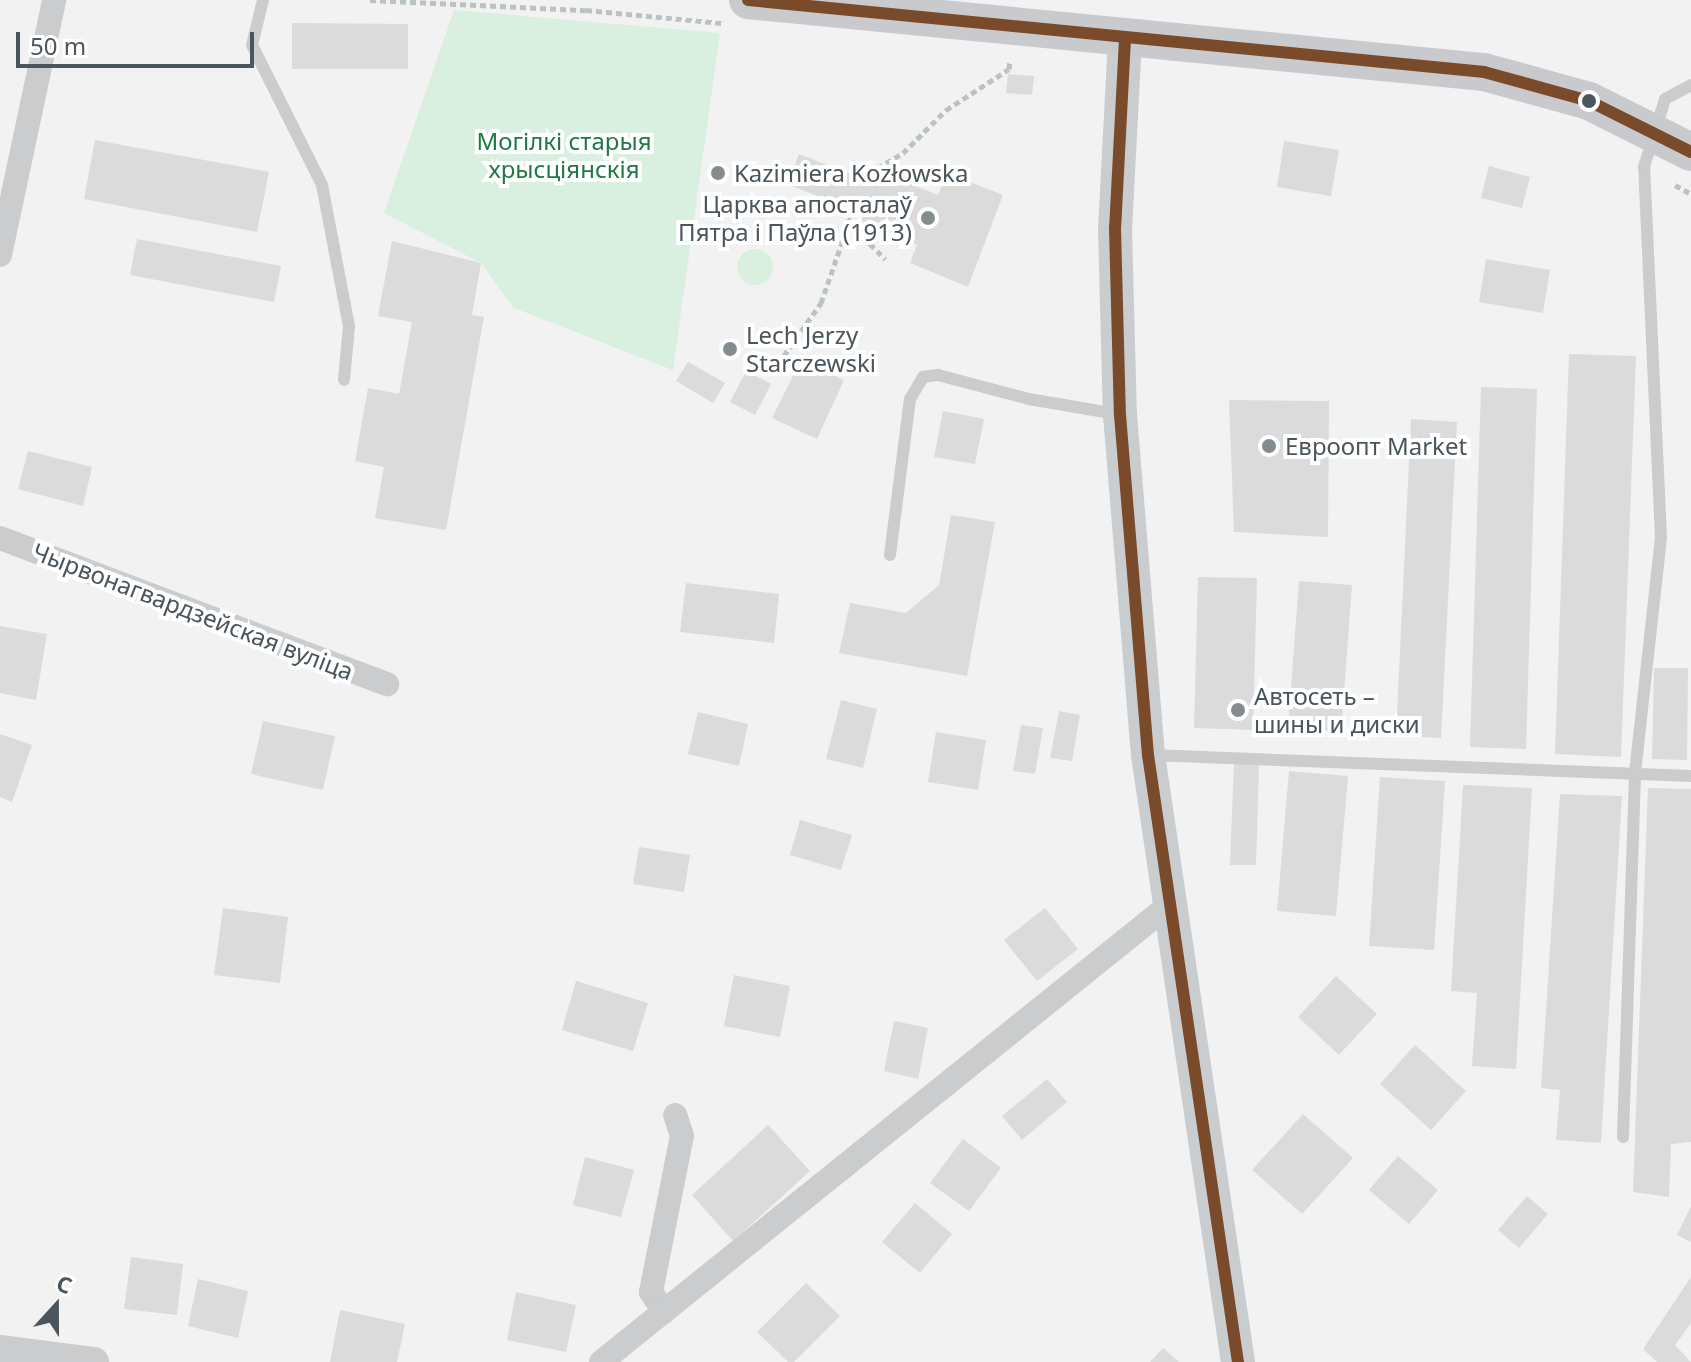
<!DOCTYPE html>
<meta charset="utf-8">
<style>
body{margin:0}
#map{position:relative;width:1691px;height:1362px;overflow:hidden;background:#f2f2f2;font-family:"Noto Sans",sans-serif}
div>[style]{position:absolute}
[style*='--x']{left:calc(var(--x)*1px);top:calc(var(--y)*1px);width:calc(var(--w)*1px);rotate:calc(var(--a)*1deg)}
.green>*{inset:0;background:#d9efdf}
.round{border-radius:50%}
.building>*{inset:0;background:#dbdbdc}
.path>*{height:5px;margin-top:-2.5px;transform-origin:0;background:repeating-linear-gradient(90deg,#bac3c0 0 6px,transparent 0 10px)}
.service>*{height:12px;margin:-6px;padding:0 6px;transform-origin:6px;border-radius:6px;background:#cacccd}
.minor>*{height:24px;margin:-12px;padding:0 12px;transform-origin:12px;border-radius:12px;background:#cacccd}
.tertiary>*{height:30px;margin:-15px;padding:0 15px;transform-origin:15px;border-radius:15px;background:#cacccd}
.secondary>*{height:34px;margin:-17px;padding:0 17px;transform-origin:17px;border-radius:17px;background:#cacdcf}
.primary>*{height:38px;margin:-19px;padding:0 19px;transform-origin:19px;border-radius:19px;background:#c8cacd}
.bus-1>*{height:12px;margin:-6px;padding:0 6px;transform-origin:6px;border-radius:6px;background:#7a4b2a}
.dots>*{width:22px;height:22px;translate:-50% -50%;box-sizing:border-box;border:4px solid #fff;border-radius:50%}
span{translate:-50% -50%;white-space:nowrap;text-align:center;line-height:1.15;-webkit-text-stroke:8px #fff;paint-order:stroke}
.park-label{font-size:24px;color:#207845}
.poi-label{font-size:24px;color:#4a555c}
.left{translate:0 -50%;text-align:left}
.right{translate:-100% -50%;text-align:right}
.street-label{font-size:24px;color:#4a555c}
.north{position:absolute;left:16px;top:1266px;width:80px;height:80px;-webkit-text-stroke:6px #fff;paint-order:stroke;rotate:21deg;font-size:22px;font-weight:700;line-height:32px;text-align:center;color:#4a555c}
.north::after{content:'';display:block;margin:auto;width:28px;height:36px;background:#4a555c;clip-path:polygon(50% 0,100% 100%,50% 72%,0 100%)}
.scale{position:absolute;left:16px;top:32px;width:238px;height:36px;box-sizing:border-box;border:4px solid #4a555c;border-top:0;padding-left:10px;font-size:24px;line-height:28px;white-space:nowrap;color:#4a555c;-webkit-text-stroke:6px #fff;paint-order:stroke}
</style>
<div id="map">
<div class="green">
<div style="clip-path:polygon(454px 10px,720px 33px,673px 370px,514px 308px,481px 263px,384px 213px)"></div>
<div class="round" style="left:737px;top:249px;width:36px;height:36px"></div>
</div>
<div class="building">
<div style="clip-path:polygon(292px 23px,408px 24px,408px 69px,292px 69px)"></div>
<div style="clip-path:polygon(1008px 74px,1034px 76px,1032px 95px,1006px 93px)"></div>
<div style="clip-path:polygon(95px 140px,269px 172px,257px 232px,84px 199px)"></div>
<div style="clip-path:polygon(1284px 141px,1339px 150px,1331px 196px,1277px 187px)"></div>
<div style="clip-path:polygon(799px 154px,879px 185px,883px 173px,938px 195px,947px 173px,1003px 195px,968px 287px,910px 263px,917px 245px,860px 223px,864px 214px,787px 184px)"></div>
<div style="clip-path:polygon(1489px 166px,1530px 177px,1522px 208px,1481px 198px)"></div>
<div style="clip-path:polygon(137px 239px,281px 266px,274px 302px,130px 275px)"></div>
<div style="clip-path:polygon(392px 241px,481px 263px,472px 315px,484px 317px,446px 530px,375px 518px,384px 467px,355px 461px,368px 388px,399px 394px,412px 322px,378px 316px)"></div>
<div style="clip-path:polygon(1486px 259px,1550px 270px,1543px 313px,1479px 302px)"></div>
<div style="clip-path:polygon(1569px 354px,1636px 356px,1621px 757px,1555px 754px)"></div>
<div style="clip-path:polygon(801px 360px,844px 380px,817px 439px,772px 418px)"></div>
<div style="clip-path:polygon(688px 362px,725px 383px,713px 403px,676px 381px)"></div>
<div style="clip-path:polygon(746px 371px,771px 384px,755px 415px,730px 402px)"></div>
<div style="clip-path:polygon(1481px 387px,1537px 389px,1526px 749px,1470px 747px)"></div>
<div style="clip-path:polygon(1229px 400px,1329px 401px,1328px 537px,1234px 532px)"></div>
<div style="clip-path:polygon(943px 411px,984px 419px,975px 464px,934px 457px)"></div>
<div style="clip-path:polygon(1411px 419px,1457px 422px,1441px 738px,1396px 736px)"></div>
<div style="clip-path:polygon(28px 451px,92px 467px,83px 506px,18px 489px)"></div>
<div style="clip-path:polygon(951px 515px,995px 522px,967px 676px,839px 653px,850px 603px,906px 613px,939px 585px)"></div>
<div style="clip-path:polygon(1198px 577px,1257px 578px,1253px 730px,1194px 728px)"></div>
<div style="clip-path:polygon(1299px 581px,1352px 585px,1341px 732px,1288px 728px)"></div>
<div style="clip-path:polygon(686px 583px,779px 594px,774px 643px,680px 632px)"></div>
<div style="clip-path:polygon(0 626px,47px 634px,36px 700px,0 693px)"></div>
<div style="clip-path:polygon(1654px 668px,1688px 668px,1687px 760px,1652px 759px)"></div>
<div style="clip-path:polygon(841px 700px,877px 709px,863px 768px,826px 759px)"></div>
<div style="clip-path:polygon(1059px 711px,1080px 715px,1072px 761px,1050px 758px)"></div>
<div style="clip-path:polygon(698px 712px,748px 724px,739px 766px,688px 754px)"></div>
<div style="clip-path:polygon(263px 721px,335px 736px,323px 790px,251px 774px)"></div>
<div style="clip-path:polygon(1021px 725px,1043px 728px,1035px 774px,1013px 771px)"></div>
<div style="clip-path:polygon(936px 732px,986px 740px,978px 790px,928px 782px)"></div>
<div style="clip-path:polygon(0 734px,32px 745px,12px 802px,0 797px)"></div>
<div style="clip-path:polygon(1234px 764px,1259px 764px,1256px 865px,1230px 865px)"></div>
<div style="clip-path:polygon(1289px 771px,1348px 776px,1336px 916px,1277px 911px)"></div>
<div style="clip-path:polygon(1380px 777px,1445px 781px,1434px 950px,1369px 946px)"></div>
<div style="clip-path:polygon(1463px 785px,1532px 788px,1516px 1069px,1472px 1066px,1477px 993px,1451px 991px)"></div>
<div style="clip-path:polygon(1648px 788px,1691px 789px,1691px 1142px,1671px 1144px,1669px 1197px,1633px 1192px)"></div>
<div style="clip-path:polygon(1560px 794px,1622px 796px,1601px 1143px,1556px 1140px,1560px 1090px,1541px 1088px)"></div>
<div style="clip-path:polygon(800px 820px,852px 835px,841px 870px,790px 855px)"></div>
<div style="clip-path:polygon(639px 847px,690px 855px,684px 892px,633px 884px)"></div>
<div style="clip-path:polygon(223px 908px,288px 917px,280px 983px,214px 975px)"></div>
<div style="clip-path:polygon(1045px 908px,1078px 949px,1037px 981px,1004px 940px)"></div>
<div style="clip-path:polygon(734px 975px,790px 986px,780px 1037px,724px 1026px)"></div>
<div style="clip-path:polygon(1336px 976px,1377px 1014px,1339px 1055px,1298px 1017px)"></div>
<div style="clip-path:polygon(576px 981px,648px 1003px,633px 1051px,562px 1030px)"></div>
<div style="clip-path:polygon(894px 1021px,928px 1028px,918px 1079px,884px 1071px)"></div>
<div style="clip-path:polygon(1415px 1045px,1466px 1091px,1431px 1130px,1380px 1084px)"></div>
<div style="clip-path:polygon(1047px 1079px,1067px 1102px,1022px 1140px,1002px 1116px)"></div>
<div style="clip-path:polygon(1303px 1114px,1353px 1158px,1302px 1214px,1252px 1170px)"></div>
<div style="clip-path:polygon(768px 1125px,810px 1171px,733px 1241px,692px 1195px)"></div>
<div style="clip-path:polygon(963px 1139px,1001px 1168px,969px 1211px,930px 1183px)"></div>
<div style="clip-path:polygon(1398px 1156px,1438px 1190px,1409px 1224px,1369px 1190px)"></div>
<div style="clip-path:polygon(585px 1157px,634px 1170px,621px 1217px,573px 1205px)"></div>
<div style="clip-path:polygon(1527px 1196px,1548px 1214px,1519px 1248px,1498px 1230px)"></div>
<div style="clip-path:polygon(915px 1203px,952px 1234px,920px 1273px,882px 1242px)"></div>
<div style="clip-path:polygon(1691px 1206px,1691px 1242px,1677px 1235px)"></div>
<div style="clip-path:polygon(131px 1257px,183px 1264px,177px 1315px,124px 1309px)"></div>
<div style="clip-path:polygon(1691px 1277px,1691px 1323px,1675px 1345px,1691px 1362px,1657px 1362px,1643px 1349px)"></div>
<div style="clip-path:polygon(198px 1279px,248px 1291px,238px 1338px,188px 1326px)"></div>
<div style="clip-path:polygon(806px 1283px,840px 1316px,794px 1362px,788px 1362px,757px 1332px)"></div>
<div style="clip-path:polygon(516px 1292px,576px 1305px,566px 1352px,507px 1340px)"></div>
<div style="clip-path:polygon(340px 1310px,405px 1324px,397px 1362px,330px 1362px)"></div>
<div style="clip-path:polygon(1163px 1348px,1179px 1362px,1150px 1362px)"></div>
</div>
<div class="path">
<div style="--x:370;--y:0;--w:216;--a:2.7"></div>
<div style="--x:586;--y:10;--w:137;--a:5.5"></div>
<div style="--x:860;--y:178;--w:50;--a:-30.2"></div>
<div style="--x:903;--y:153;--w:61;--a:-45"></div>
<div style="--x:946;--y:110;--w:75;--a:-33.1"></div>
<div style="--x:1009;--y:69;--w:9;--a:-84"></div>
<div style="--x:1675;--y:185;--w:18;--a:29"></div>
<div style="--x:848;--y:208;--w:14;--a:86"></div>
<div style="--x:849;--y:222;--w:52;--a:45.8"></div>
<div style="--x:778;--y:364;--w:75;--a:-54.8"></div>
<div style="--x:821;--y:303;--w:86;--a:-70.9"></div>
</div>
<div class="service">
<div style="--x:263;--y:0;--w:46;--a:103.7"></div>
<div style="--x:252;--y:45;--w:157;--a:63.4"></div>
<div style="--x:322;--y:185;--w:144;--a:79.2"></div>
<div style="--x:349;--y:326;--w:54;--a:95.3"></div>
<div style="--x:890;--y:555;--w:157;--a:-82.7"></div>
<div style="--x:910;--y:399;--w:26;--a:-59"></div>
<div style="--x:923;--y:377;--w:15;--a:-8"></div>
<div style="--x:938;--y:375;--w:94;--a:14.8"></div>
<div style="--x:1029;--y:399;--w:89;--a:9.7"></div>
<div style="--x:1151;--y:755;--w:540;--a:2.23"></div>
<div style="--x:1623;--y:1137;--w:364;--a:-88.1"></div>
<div style="--x:1635;--y:773;--w:236;--a:-83.7"></div>
<div style="--x:1661;--y:538;--w:371;--a:-92.6"></div>
<div style="--x:1644;--y:167;--w:71;--a:-72.8"></div>
<div style="--x:1665;--y:99;--w:30;--a:-28"></div>
</div>
<div class="minor">
<div style="--x:0;--y:255;--w:261;--a:-78"></div>
<div style="--x:0;--y:538;--w:414;--a:20.7"></div>
<div style="--x:664;--y:1312;--w:24;--a:-123"></div>
<div style="--x:651;--y:1292;--w:159;--a:-78.8"></div>
<div style="--x:682;--y:1136;--w:22;--a:-108"></div>
<div style="--x:601;--y:1362;--w:729;--a:-38.82"></div>
</div>
<div class="tertiary">
<div style="--x:0;--y:1350;--w:95;--a:7.3"></div>
</div>
<div class="secondary">
<div style="--x:1125;--y:39;--w:189;--a:93"></div>
<div style="--x:1115;--y:228;--w:187;--a:88.5"></div>
<div style="--x:1120;--y:415;--w:341;--a:85.3"></div>
<div style="--x:1148;--y:755;--w:614;--a:81.57"></div>
</div>
<div class="primary">
<div style="--x:748;--y:0;--w:740;--a:5.59"></div>
<div style="--x:1484;--y:72;--w:109;--a:15.4"></div>
<div style="--x:1589;--y:101;--w:114;--a:26.6"></div>
</div>
<div class="bus-1">
<div style="--x:748;--y:0;--w:740;--a:5.59"></div>
<div style="--x:1484;--y:72;--w:109;--a:15.4"></div>
<div style="--x:1589;--y:101;--w:114;--a:26.6"></div>
<div style="--x:1125;--y:39;--w:189;--a:93"></div>
<div style="--x:1115;--y:228;--w:187;--a:88.5"></div>
<div style="--x:1120;--y:415;--w:341;--a:85.3"></div>
<div style="--x:1148;--y:755;--w:614;--a:81.57"></div>
</div>
<div class="dots">
<div style="left:1589px;top:101px;background:#4a555c"></div>
<div style="left:718px;top:173px;background:#858c90"></div>
<div style="left:928px;top:218px;background:#858c90"></div>
<div style="left:730px;top:349px;background:#858c90"></div>
<div style="left:1269px;top:446px;background:#858c90"></div>
<div style="left:1238px;top:710px;background:#858c90"></div>
</div>
<div class="park-label">
<span style="left:564px;top:155px">Могілкі старыя<br>хрысціянскія</span>
</div>
<div class="poi-label">
<span class="left" style="left:734px;top:173px">Kazimiera Kozłowska</span>
<span class="right" style="left:912px;top:218px">Царква апосталаў<br>Пятра і Паўла (1913)</span>
<span class="left" style="left:746px;top:349px">Lech Jerzy<br>Starczewski</span>
<span class="left" style="left:1285px;top:446px">Евроопт Market</span>
<span class="left" style="left:1254px;top:710px">Автосеть –<br>шины и диски</span>
</div>
<div class="street-label">
<span style="left:193px;top:611px;rotate:21deg">Чырвонагвардзейская вуліца</span>
</div>
<div class="north">С</div>
<div class="scale">50 m</div>
</div>
